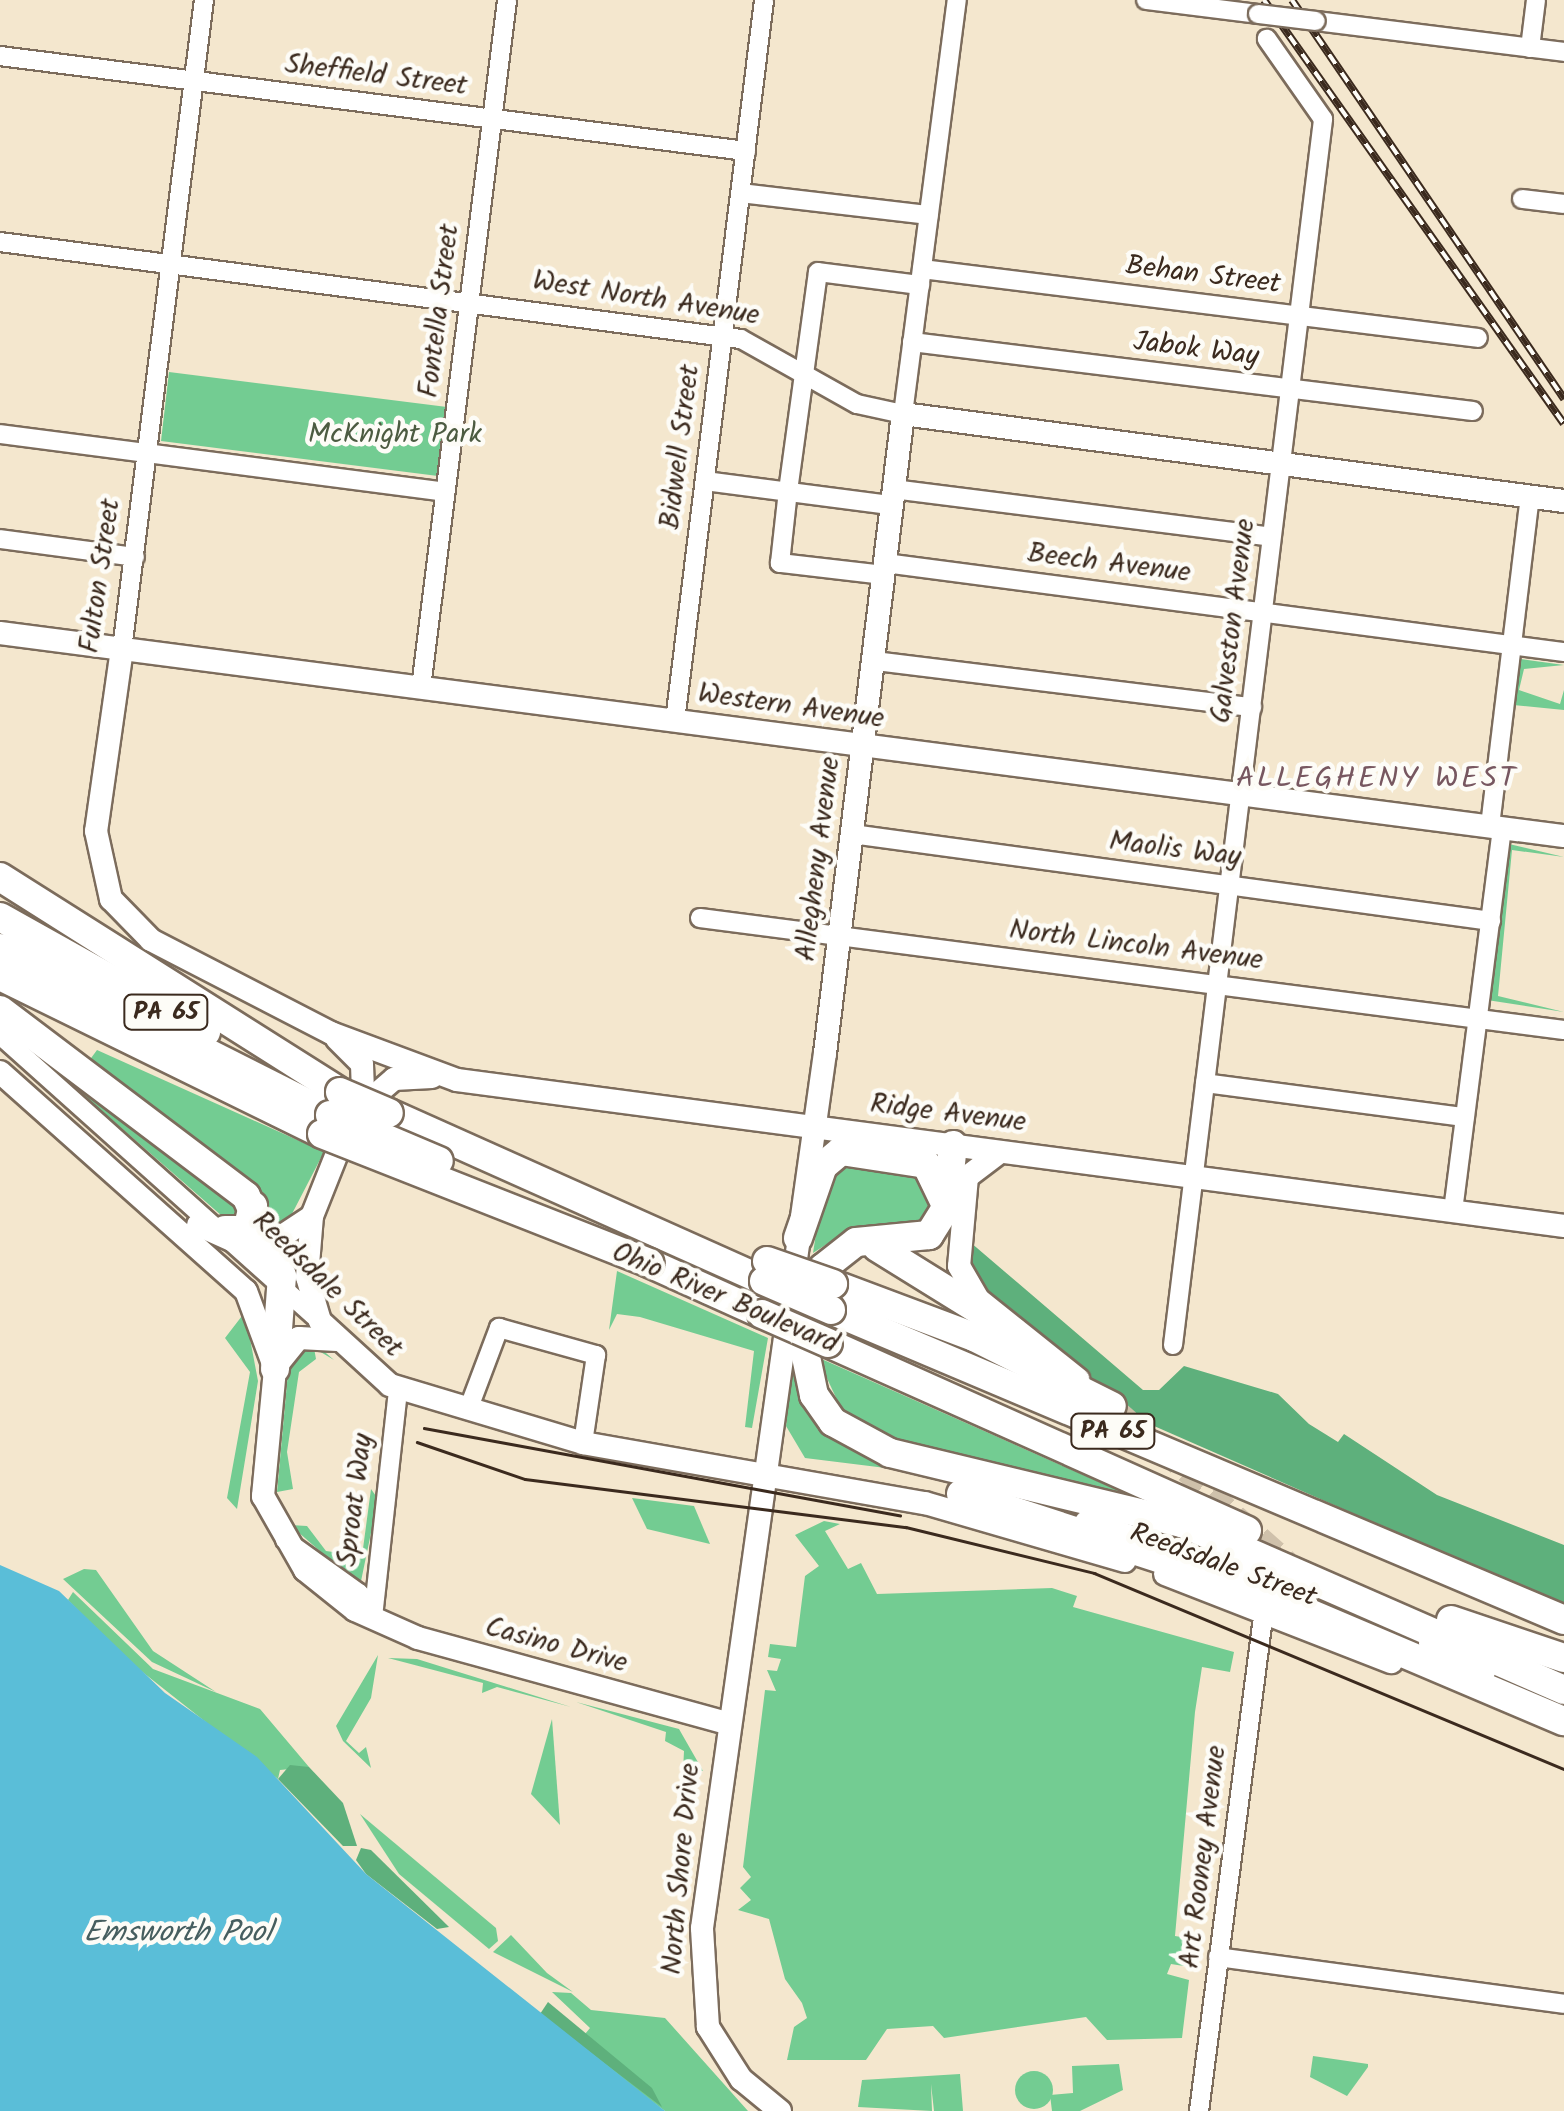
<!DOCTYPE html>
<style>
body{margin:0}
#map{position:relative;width:1564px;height:2111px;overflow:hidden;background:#f4e7ce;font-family:Kalam,sans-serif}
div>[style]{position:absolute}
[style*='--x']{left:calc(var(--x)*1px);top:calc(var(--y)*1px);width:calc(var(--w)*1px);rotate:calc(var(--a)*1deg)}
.green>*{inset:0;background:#73cc92}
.round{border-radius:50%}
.forest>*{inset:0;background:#5eb07c}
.water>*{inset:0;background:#5abed8}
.major-tunnel>*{height:22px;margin-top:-11px;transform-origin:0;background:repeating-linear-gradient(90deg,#cfc1ab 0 22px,transparent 0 33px)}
.roads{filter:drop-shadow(2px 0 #7c6c5c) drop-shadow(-2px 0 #7c6c5c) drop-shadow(0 2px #7c6c5c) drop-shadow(0 -2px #7c6c5c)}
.minor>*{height:18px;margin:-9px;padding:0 9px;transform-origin:9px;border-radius:9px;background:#fff}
.major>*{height:22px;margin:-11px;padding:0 11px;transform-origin:11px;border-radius:11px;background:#fff}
.highway>*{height:28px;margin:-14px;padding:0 14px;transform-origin:14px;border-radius:14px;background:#fff}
.tram>*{height:2.5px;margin:-1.25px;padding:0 1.25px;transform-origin:1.25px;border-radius:1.25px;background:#3b2a1e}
.rail>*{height:8px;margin-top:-4px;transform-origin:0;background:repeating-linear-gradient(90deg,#fdfcf7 0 11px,#3b2a1e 0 22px);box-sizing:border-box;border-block:2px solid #3b2a1e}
.bridges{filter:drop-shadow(2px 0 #7c6c5c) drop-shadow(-2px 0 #7c6c5c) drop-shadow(0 2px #7c6c5c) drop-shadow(0 -2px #7c6c5c)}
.minor-bridge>*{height:18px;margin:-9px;padding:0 9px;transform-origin:9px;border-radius:9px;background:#fff}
.highway-bridge>*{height:28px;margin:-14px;padding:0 14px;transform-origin:14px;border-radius:14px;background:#fff}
span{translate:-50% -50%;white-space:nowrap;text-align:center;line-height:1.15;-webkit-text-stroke:9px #fdfcf7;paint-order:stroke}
.shield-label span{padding:2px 8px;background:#fdfcf7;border:2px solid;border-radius:8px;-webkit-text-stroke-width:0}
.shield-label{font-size:25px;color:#3b2a1e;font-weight:700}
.street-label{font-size:28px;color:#3b2a1e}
.park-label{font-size:28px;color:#4c5b41}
.neighbourhood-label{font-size:30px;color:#775760;letter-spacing:2.5px}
.water-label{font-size:30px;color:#465e5f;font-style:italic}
</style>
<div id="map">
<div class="green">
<div style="clip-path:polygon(169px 372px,447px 407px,438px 476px,161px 441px)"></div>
<div style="clip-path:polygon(1514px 658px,1564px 665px,1524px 669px,1519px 690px,1560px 704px,1564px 690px,1564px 710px,1513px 705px)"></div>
<div style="clip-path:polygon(1509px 844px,1564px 857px,1512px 850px,1498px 996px,1564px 1012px,1487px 1000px)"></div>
<div style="clip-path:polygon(97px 1050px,324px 1152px,280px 1237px,234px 1170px,86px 1065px)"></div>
<div style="clip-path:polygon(78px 1075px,248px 1214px,230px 1223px,71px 1084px)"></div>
<div style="clip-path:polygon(843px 1161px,909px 1166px,937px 1192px,924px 1227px,847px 1231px,813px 1253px,824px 1182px)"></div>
<div style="clip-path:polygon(617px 1271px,768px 1338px,752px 1428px,745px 1427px,754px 1351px,640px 1317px,617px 1314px,609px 1330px)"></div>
<div style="clip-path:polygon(245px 1312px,258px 1381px,237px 1509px,227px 1498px,250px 1372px,225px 1338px)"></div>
<div style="clip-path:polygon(319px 1347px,334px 1360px,314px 1348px,316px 1359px,299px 1372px,287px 1452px,293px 1489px,277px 1492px,289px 1361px,297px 1350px)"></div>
<div style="clip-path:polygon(794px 1350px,858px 1452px,1096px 1504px,1205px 1546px,910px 1471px,805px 1458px,786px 1426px)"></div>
<div style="clip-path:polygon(817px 1357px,1124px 1493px,1123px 1497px,905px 1445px,846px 1419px)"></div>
<div style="clip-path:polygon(371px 1489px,378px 1499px,360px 1586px,290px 1525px,307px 1526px,326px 1551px,362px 1556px)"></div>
<div style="clip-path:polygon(632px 1498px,694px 1506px,710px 1544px,647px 1529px)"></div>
<div style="clip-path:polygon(824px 1521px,840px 1524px,825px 1531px,848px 1569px,861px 1563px,877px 1594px,1052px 1588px,1077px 1596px,1073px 1607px,1234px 1652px,1230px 1672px,1202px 1667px,1195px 1712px,1175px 1936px,1193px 1939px,1190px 1967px,1171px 1964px,1167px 1974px,1189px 1980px,1182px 2038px,1107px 2040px,1086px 2017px,944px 2038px,933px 2026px,887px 2029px,866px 2060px,787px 2060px,794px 2027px,807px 2018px,802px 2003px,785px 1979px,769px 1919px,738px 1910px,751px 1900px,740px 1888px,751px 1877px,743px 1867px,765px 1690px,776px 1691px,767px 1670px,777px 1671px,781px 1659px,768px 1657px,770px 1644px,796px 1647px,805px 1576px,819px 1566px,795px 1535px)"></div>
<div style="clip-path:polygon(84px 1569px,96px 1570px,153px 1651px,216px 1692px,152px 1662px,63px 1579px)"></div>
<div style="clip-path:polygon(73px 1592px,153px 1669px,260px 1709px,309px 1767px,280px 1770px,278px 1779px,126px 1659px,68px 1600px)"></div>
<div style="clip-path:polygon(378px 1655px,371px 1698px,346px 1741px,359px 1753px,366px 1747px,371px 1768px,343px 1741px,336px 1726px)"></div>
<div style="clip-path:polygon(388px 1658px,417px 1659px,571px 1707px,497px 1687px,482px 1693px,483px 1683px)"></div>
<div style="clip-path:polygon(576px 1702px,679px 1729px,703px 1771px,683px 1771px,684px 1751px,665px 1741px,666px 1732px)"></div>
<div style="clip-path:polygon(552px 1719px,560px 1825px,531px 1794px)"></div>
<div style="clip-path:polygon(360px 1814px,496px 1928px,498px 1941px,489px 1949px,399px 1874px)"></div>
<div style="clip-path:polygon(511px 1935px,547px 1973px,573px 1992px,493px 1952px)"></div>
<div style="clip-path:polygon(552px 1992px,571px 1993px,591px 2010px,665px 2018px,748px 2111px,665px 2111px,576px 2045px,590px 2028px)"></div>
<div style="clip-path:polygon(1313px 2056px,1368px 2064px,1368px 2067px,1347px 2096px,1310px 2077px)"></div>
<div style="clip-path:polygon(1119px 2064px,1123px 2090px,1080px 2111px,1052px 2111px,1050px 2095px,1073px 2093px,1072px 2066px)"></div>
<div class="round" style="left:1015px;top:2071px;width:38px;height:38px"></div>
<div style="clip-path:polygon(960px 2074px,963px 2111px,934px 2111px,931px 2084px,932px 2111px,858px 2107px,862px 2080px)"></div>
</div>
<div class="forest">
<div style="clip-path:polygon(970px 1242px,1143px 1390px,1159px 1390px,1184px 1366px,1278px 1394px,1309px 1424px,1338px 1442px,1344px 1434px,1437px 1495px,1564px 1545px,1564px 1606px,1129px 1415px,991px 1297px,969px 1264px)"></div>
<div style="clip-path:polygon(290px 1765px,309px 1767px,343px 1803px,357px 1846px,343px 1846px,278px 1779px)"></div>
<div style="clip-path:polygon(361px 1848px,371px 1850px,449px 1927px,437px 1929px,366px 1874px,356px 1860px)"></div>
<div style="clip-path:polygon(548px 2002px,652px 2088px,662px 2107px,540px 2014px)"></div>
</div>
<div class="water">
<div style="clip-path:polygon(0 1565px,59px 1591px,165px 1693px,257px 1757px,366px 1874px,665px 2111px,0 2111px)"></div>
</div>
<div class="major-tunnel">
<div style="--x:1112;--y:1406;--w:235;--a:41.6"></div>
</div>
<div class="roads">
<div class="minor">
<div style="--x:1146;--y:0;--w:113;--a:7.1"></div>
<div style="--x:1316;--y:21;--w:250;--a:7.1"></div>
<div style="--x:1530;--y:48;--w:48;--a:-82.9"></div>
<div style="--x:0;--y:56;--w:752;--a:7.26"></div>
<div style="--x:741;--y:193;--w:189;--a:6.7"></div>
<div style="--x:1522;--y:199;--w:42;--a:6.8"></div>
<div style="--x:0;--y:242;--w:747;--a:7.46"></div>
<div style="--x:741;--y:339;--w:133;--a:29.3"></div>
<div style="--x:857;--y:404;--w:47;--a:12.3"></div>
<div style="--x:903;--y:414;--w:418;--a:-82.6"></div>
<div style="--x:922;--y:269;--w:560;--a:7.07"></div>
<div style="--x:912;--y:342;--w:565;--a:7.01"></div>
<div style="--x:0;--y:434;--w:449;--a:7.4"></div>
<div style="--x:705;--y:481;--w:188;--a:7.4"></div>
<div style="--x:893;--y:489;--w:381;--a:7.2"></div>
<div style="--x:0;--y:539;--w:136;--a:7.6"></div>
<div style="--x:885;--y:563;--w:685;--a:7.47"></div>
<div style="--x:884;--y:575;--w:105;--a:-173.4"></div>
<div style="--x:780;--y:563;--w:72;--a:-83.7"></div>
<div style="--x:788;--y:491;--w:221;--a:-82.2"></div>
<div style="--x:818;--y:272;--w:103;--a:7.3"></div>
<div style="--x:122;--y:649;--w:654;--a:-82.8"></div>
<div style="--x:875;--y:661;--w:380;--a:7"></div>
<div style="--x:421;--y:688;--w:693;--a:-82.87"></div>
<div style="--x:675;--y:721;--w:726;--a:-82.96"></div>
<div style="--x:1490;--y:826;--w:332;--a:-83.1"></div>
<div style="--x:852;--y:834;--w:645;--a:7.75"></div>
<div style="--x:700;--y:918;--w:871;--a:7.39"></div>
<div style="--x:0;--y:1035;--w:429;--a:41.8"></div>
<div style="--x:1205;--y:1083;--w:262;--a:7.5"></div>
<div style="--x:1453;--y:1211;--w:386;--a:-82.7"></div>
<div style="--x:1173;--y:1345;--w:1235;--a:-83.02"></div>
<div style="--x:1323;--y:119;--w:98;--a:-125"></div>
<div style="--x:468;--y:1410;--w:88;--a:-69.3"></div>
<div style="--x:499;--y:1328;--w:101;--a:15.6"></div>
<div style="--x:596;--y:1355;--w:89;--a:98.4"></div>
<div style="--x:285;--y:1540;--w:91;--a:35.6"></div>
<div style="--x:359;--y:1593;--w:27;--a:59"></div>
<div style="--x:373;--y:1617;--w:229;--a:-83.7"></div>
<div style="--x:1218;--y:1957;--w:349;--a:7.7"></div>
<div style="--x:1199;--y:2111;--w:505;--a:-82.61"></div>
</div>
<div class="major">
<div style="--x:0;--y:633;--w:1577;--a:7.4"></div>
<div style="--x:122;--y:649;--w:184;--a:98.1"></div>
<div style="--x:96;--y:831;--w:70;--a:77.6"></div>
<div style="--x:111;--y:899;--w:57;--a:45.7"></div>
<div style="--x:151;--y:940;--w:203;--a:27.3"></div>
<div style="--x:331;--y:1033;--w:134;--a:20.5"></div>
<div style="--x:457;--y:1080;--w:1117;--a:7.51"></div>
<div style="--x:337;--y:1039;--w:35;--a:45"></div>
<div style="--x:362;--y:1064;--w:24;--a:88"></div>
<div style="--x:363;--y:1088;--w:138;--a:111.7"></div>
<div style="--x:312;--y:1216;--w:61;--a:94.7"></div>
<div style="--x:307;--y:1277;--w:46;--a:73.5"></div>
<div style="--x:320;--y:1321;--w:95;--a:42.4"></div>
<div style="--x:390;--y:1385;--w:202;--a:16.7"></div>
<div style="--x:583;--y:1443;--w:347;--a:10"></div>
<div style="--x:925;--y:1503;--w:208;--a:16.2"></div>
<div style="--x:0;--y:1072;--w:329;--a:41.7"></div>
<div style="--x:246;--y:1291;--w:83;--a:69.6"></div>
<div style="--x:275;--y:1369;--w:128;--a:95.4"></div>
<div style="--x:263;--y:1496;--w:85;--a:60.4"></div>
<div style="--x:305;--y:1570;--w:64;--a:38.7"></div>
<div style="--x:355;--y:1610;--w:69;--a:24"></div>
<div style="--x:418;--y:1638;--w:320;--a:15.4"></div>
<div style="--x:358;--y:1110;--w:48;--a:-40.7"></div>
<div style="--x:394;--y:1079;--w:38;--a:-3"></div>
<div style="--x:1000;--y:1152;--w:41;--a:142.9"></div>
<div style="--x:967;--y:1177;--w:89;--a:95.1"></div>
<div style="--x:959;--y:1266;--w:39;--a:60"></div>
<div style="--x:979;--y:1300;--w:127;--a:38.6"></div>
<div style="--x:198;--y:1225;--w:66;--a:24.2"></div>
<div style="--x:258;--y:1252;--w:64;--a:-33.4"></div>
<div style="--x:276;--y:1366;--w:36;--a:-51"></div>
<div style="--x:299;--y:1338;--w:38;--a:3"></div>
<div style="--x:1086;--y:1522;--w:168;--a:18"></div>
<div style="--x:1165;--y:1574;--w:243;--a:21.3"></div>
<div style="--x:1430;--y:1644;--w:61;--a:28.2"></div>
<div style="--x:780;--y:2111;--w:50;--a:-140.6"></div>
<div style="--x:741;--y:2079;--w:62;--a:-122.4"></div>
<div style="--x:708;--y:2027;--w:99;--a:-93.5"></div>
<div style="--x:702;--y:1928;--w:884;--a:-82"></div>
<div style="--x:825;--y:1053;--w:644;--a:-83.04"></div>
<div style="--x:903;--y:414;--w:667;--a:7.5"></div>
</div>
<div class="highway">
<div style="--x:0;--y:877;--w:402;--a:32.3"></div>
<div style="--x:0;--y:917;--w:236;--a:29.2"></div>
<div style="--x:0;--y:948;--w:370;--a:26.8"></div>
<div style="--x:0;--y:976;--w:359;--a:26.1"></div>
<div style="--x:0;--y:1010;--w:308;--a:37.1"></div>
<div style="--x:246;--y:1196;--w:88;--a:65.8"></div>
<div style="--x:282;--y:1276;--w:93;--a:94.3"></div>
<div style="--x:389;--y:1113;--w:411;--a:24.1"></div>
<div style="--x:953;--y:1145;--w:63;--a:96.3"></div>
<div style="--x:946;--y:1208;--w:32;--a:122"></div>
<div style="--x:929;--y:1235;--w:73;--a:174.5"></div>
<div style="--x:856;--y:1242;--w:42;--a:141.8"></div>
<div style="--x:823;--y:1268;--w:86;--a:102.1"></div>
<div style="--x:805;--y:1352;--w:44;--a:78.2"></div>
<div style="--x:814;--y:1395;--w:33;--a:55"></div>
<div style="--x:833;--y:1422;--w:65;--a:28.5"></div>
<div style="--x:890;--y:1453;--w:300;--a:13.5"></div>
<div style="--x:1182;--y:1523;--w:417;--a:23.6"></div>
<div style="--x:225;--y:1230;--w:22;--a:0"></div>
<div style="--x:247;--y:1230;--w:25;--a:-76"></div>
<div style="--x:798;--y:1238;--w:76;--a:-70.9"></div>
<div style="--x:823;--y:1166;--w:23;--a:-40"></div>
<div style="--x:841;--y:1151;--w:86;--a:8.7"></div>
<div style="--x:926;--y:1164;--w:41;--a:64.1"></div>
<div style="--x:877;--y:1247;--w:161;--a:31.8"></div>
<div style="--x:649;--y:1263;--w:124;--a:24.3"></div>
<div style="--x:833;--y:1284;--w:151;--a:20.6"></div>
<div style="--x:974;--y:1337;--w:154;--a:26.6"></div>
<div style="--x:831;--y:1310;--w:796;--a:22.92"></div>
<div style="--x:828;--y:1343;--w:459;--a:24.1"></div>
<div style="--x:961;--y:1494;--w:304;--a:18"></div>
<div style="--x:1250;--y:1588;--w:341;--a:23"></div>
<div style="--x:1451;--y:1620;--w:119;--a:18.6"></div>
</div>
</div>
<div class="tram">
<div style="--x:424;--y:1428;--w:484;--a:10.4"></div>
<div style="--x:417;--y:1442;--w:114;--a:18.9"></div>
<div style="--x:525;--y:1479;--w:384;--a:7.2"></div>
<div style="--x:906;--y:1527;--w:194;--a:13.7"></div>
<div style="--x:1094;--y:1573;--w:509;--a:22.64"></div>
</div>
<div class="rail">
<div style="--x:1264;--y:0;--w:519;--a:54.72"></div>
<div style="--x:1292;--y:0;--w:483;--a:55.7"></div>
</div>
<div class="bridges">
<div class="minor-bridge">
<div style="--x:1258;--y:14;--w:58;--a:6.9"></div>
</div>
<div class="highway-bridge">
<div style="--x:340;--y:1092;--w:53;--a:23.2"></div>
<div style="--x:330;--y:1115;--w:118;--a:22.9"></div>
<div style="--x:322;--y:1134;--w:352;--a:21.5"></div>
<div style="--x:767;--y:1261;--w:70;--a:19.2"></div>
<div style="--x:764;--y:1281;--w:73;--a:23.4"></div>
<div style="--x:762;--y:1314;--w:72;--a:23.7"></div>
</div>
</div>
<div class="shield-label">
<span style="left:166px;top:1012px">PA 65</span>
<span style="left:1113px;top:1431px">PA 65</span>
</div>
<div class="street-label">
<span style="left:376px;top:76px;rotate:7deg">Sheffield Street</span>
<span style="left:1203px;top:276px;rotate:7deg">Behan Street</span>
<span style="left:646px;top:299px;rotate:9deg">West North Avenue</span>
<span style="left:440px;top:311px;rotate:-83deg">Fontella Street</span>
<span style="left:1196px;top:350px;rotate:7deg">Jabok Way</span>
<span style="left:681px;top:447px;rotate:-83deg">Bidwell Street</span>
<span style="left:1109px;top:564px;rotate:7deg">Beech Avenue</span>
<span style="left:101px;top:576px;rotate:-82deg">Fulton Street</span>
<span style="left:1234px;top:621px;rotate:-83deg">Galveston Avenue</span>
<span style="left:791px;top:707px;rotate:8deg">Western Avenue</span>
<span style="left:1175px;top:850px;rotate:7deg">Maolis Way</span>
<span style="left:819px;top:859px;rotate:-83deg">Allegheny Avenue</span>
<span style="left:1136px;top:946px;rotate:7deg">North Lincoln Avenue</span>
<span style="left:948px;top:1114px;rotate:7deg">Ridge Avenue</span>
<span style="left:327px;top:1285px;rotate:44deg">Reedsdale Street</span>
<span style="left:725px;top:1299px;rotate:23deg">Ohio River Boulevard</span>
<span style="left:356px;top:1500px;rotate:-83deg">Sproat Way</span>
<span style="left:1223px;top:1566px;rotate:20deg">Reedsdale Street</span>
<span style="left:556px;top:1646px;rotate:15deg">Casino Drive</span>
<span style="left:1204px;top:1857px;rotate:-83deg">Art Rooney Avenue</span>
<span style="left:682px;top:1869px;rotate:-85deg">North Shore Drive</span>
</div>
<div class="park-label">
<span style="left:395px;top:435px">McKnight Park</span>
</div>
<div class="neighbourhood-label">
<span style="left:1377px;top:779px">ALLEGHENY WEST</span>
</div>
<div class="water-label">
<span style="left:178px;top:1933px">Emsworth Pool</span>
</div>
</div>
